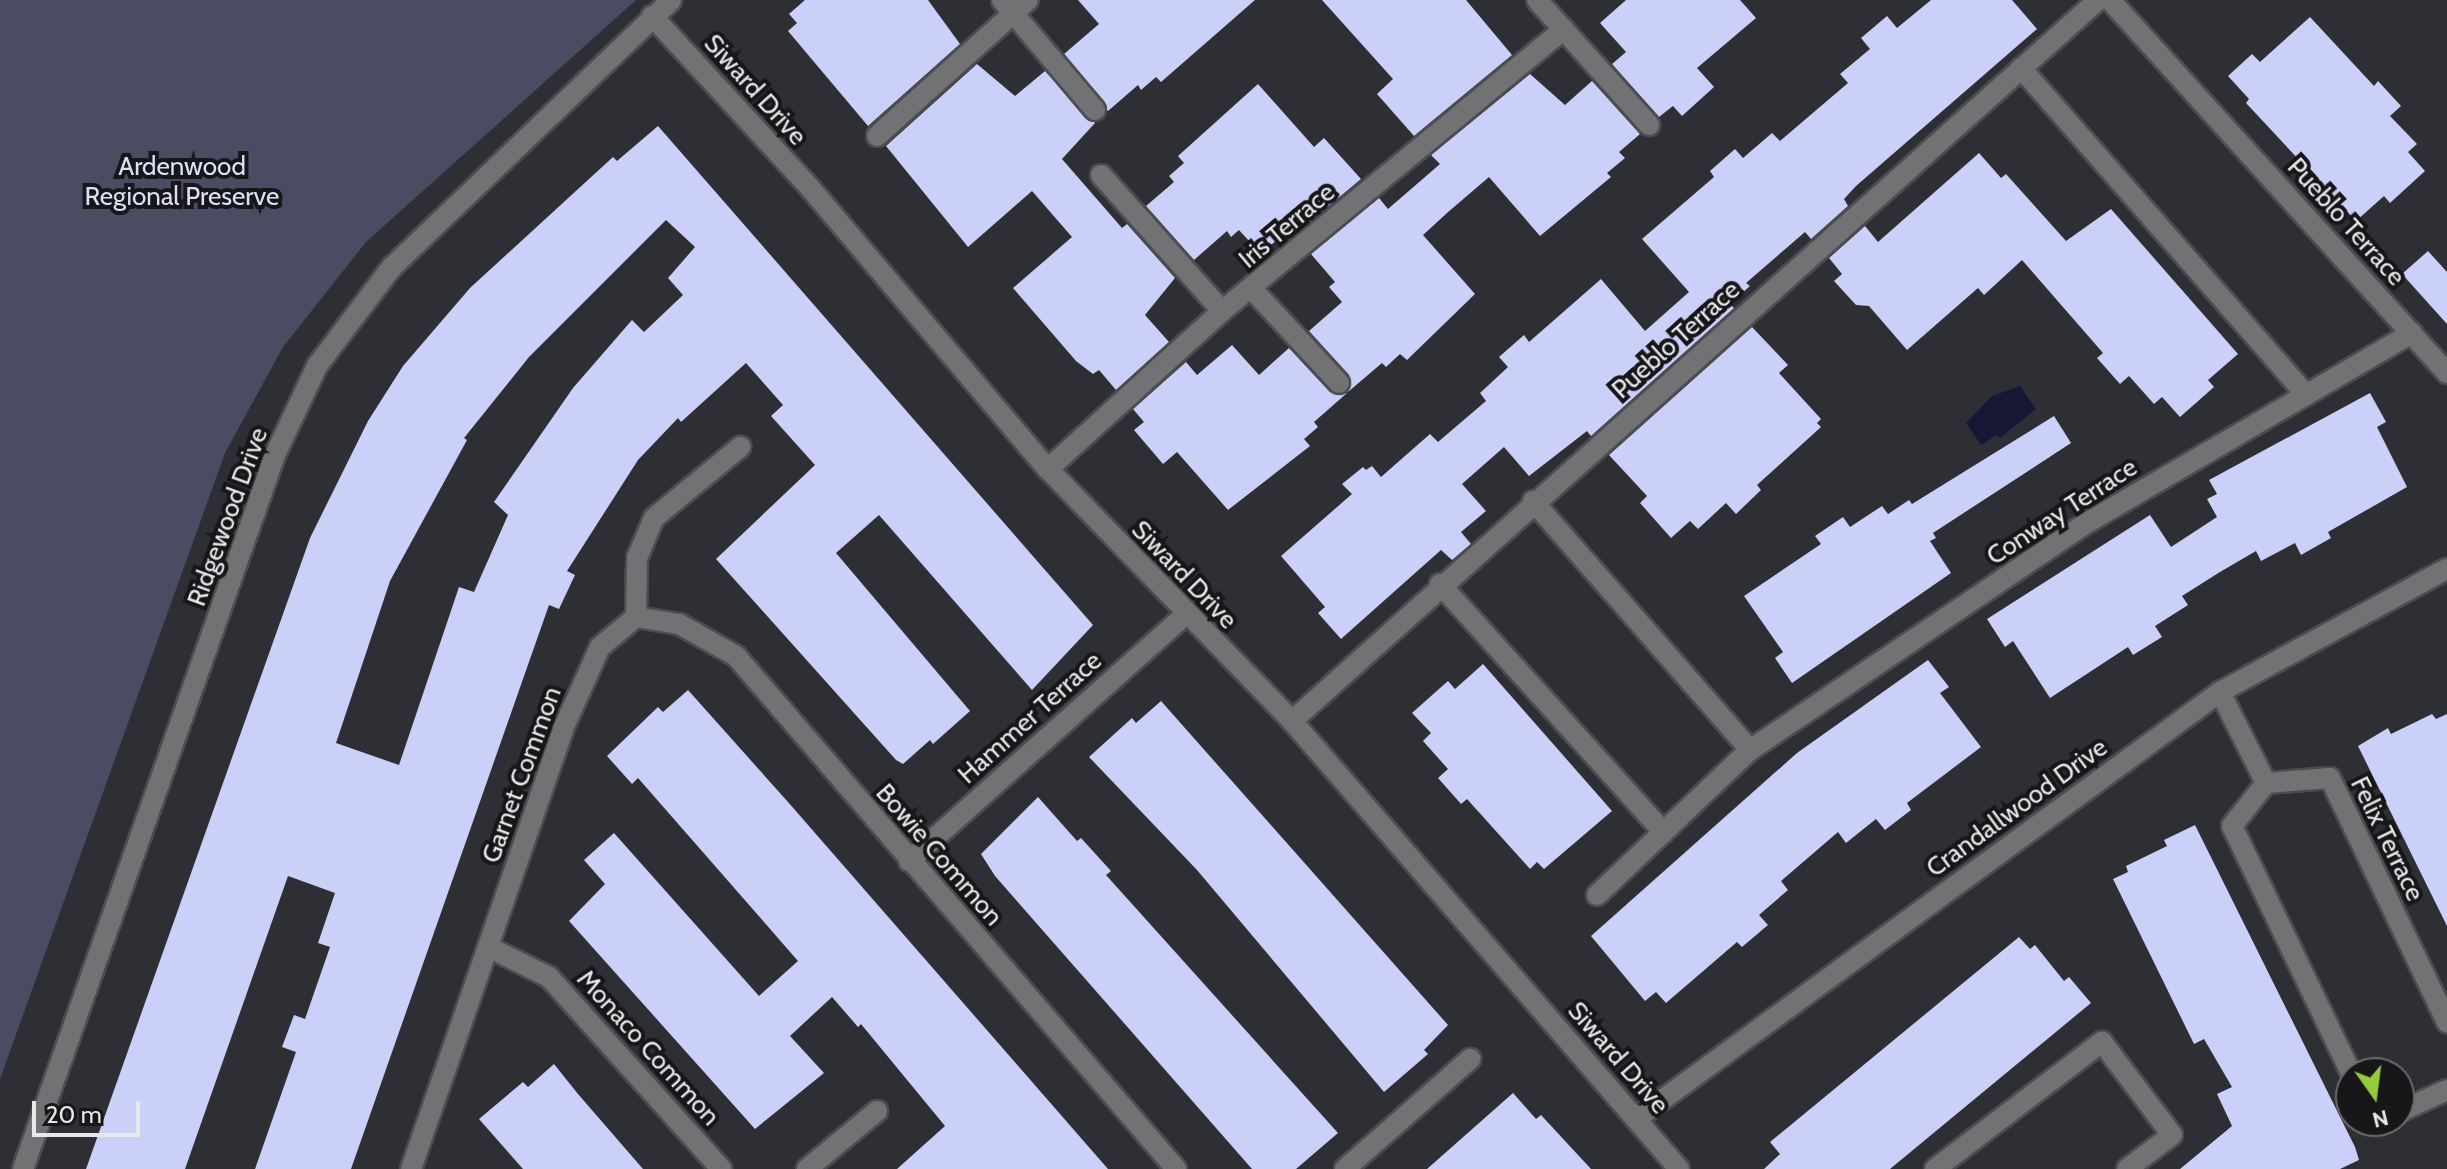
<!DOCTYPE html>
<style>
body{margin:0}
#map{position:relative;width:2447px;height:1169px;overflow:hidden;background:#2e2f34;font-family:Cabin,sans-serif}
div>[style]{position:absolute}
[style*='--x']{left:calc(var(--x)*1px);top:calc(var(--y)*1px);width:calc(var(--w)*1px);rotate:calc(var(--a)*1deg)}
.green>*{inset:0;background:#494c63}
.water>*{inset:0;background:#161735}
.building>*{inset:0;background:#cad0f8}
.roads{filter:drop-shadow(2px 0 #4c4d51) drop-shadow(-2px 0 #4c4d51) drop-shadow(0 2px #4c4d51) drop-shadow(0 -2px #4c4d51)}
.minor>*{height:20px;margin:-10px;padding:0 10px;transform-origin:10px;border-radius:10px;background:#727275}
span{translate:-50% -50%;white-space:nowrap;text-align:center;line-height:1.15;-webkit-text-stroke:8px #171719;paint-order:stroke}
.street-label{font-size:26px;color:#e8e8ec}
.park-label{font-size:26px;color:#dbdff8}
.north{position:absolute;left:2335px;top:1057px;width:80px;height:80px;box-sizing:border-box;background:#171719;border:2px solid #6b6b6d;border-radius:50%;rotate:166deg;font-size:22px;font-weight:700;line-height:32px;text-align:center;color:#e8e8ec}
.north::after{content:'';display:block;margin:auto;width:28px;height:36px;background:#94cc3c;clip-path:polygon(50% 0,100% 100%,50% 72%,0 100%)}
.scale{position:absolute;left:32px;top:1101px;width:108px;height:36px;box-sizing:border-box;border:4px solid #e8e8ec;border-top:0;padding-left:10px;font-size:24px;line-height:28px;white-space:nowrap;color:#e8e8ec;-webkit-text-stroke:6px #171719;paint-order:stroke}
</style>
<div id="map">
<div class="green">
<div style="clip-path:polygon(0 0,636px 0,366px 242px,283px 347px,225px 453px,0 1079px)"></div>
</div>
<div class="water">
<div style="clip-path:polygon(2020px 386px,2036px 409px,2000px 438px,1997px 435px,1981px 445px,1966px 423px,1992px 396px)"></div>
</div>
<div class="building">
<div style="clip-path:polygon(805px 0,928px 0,960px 44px,868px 126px,788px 31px,797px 23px,789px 14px)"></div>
<div style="clip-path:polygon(1078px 0,1255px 0,1161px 82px,1156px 77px,1141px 90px,1138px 85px,1108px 111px,1064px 54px,1099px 24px)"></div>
<div style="clip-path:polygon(1322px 0,1466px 0,1512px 55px,1414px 136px,1377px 94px,1393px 79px)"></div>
<div style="clip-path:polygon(1626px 0,1740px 0,1756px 18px,1697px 68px,1714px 87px,1682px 116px,1673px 106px,1659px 117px,1612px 64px,1626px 52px,1600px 23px)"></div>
<div style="clip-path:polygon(1931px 0,2012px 0,2037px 29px,1856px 186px,1844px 199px,1848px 206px,1811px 239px,1805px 232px,1746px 283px,1750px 286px,1730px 304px,1734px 308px,1591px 436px,1587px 431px,1529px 476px,1504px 447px,1462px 484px,1486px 511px,1461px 532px,1471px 544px,1452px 560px,1441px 550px,1341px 639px,1318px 613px,1325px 607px,1281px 556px,1352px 494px,1342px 484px,1363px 467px,1366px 470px,1372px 466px,1381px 477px,1430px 434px,1438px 442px,1486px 401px,1480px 393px,1508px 367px,1499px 357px,1524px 335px,1529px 342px,1601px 279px,1645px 331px,1689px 292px,1642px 239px,1714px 177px,1710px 171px,1735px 149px,1743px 158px,1772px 133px,1780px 141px,1848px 83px,1840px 74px,1870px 49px,1861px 38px,1887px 16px,1897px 28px)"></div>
<div style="clip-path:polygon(2310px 17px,2374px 86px,2378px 81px,2401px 106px,2390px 116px,2417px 144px,2408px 152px,2425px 171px,2390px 203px,2384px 196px,2356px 221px,2246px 103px,2249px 99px,2228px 76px,2252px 54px,2260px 62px)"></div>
<div style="clip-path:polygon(977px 64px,1015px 96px,1045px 71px,1095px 123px,1062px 159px,1122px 228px,1127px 224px,1175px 278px,1145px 315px,1169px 342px,1116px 390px,1099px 370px,1093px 374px,1076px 361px,1013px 288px,1072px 237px,1032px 191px,968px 247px,886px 146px)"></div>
<div style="clip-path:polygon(1530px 74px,1565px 105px,1592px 81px,1640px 134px,1619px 152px,1625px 158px,1607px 173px,1611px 177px,1540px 236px,1489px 177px,1447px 213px,1423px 235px,1475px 294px,1407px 360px,1400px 354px,1386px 367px,1382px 363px,1348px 392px,1349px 375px,1309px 331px,1342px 302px,1329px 287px,1335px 282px,1311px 254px,1379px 198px,1388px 209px,1440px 164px,1431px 155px)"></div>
<div style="clip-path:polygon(1258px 84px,1314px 147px,1324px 138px,1361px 179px,1294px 235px,1289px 229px,1261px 254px,1239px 230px,1231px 237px,1227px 231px,1194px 260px,1146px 206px,1174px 182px,1169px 176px,1184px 163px,1178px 156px)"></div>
<div style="clip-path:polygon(evenodd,658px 126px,1093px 625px,1032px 690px,879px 515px,836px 553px,970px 711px,933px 744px,930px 740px,903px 764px,896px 760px,716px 559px,815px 465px,771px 416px,783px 405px,746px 363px,681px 422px,678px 418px,638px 460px,567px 571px,575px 575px,559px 609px,549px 605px,351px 1169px,255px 1169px,296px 1052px,282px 1047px,294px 1015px,305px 1019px,330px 947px,318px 943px,335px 893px,288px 876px,185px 1169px,86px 1169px,310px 538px,368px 421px,403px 366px,470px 288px,613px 157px,617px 161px,658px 126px,666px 220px,695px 247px,668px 278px,683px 295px,644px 332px,632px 320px,573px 388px,494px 502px,508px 515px,474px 592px,459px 587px,399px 765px,336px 743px,390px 581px,467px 440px,464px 438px,529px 357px,666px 220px)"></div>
<div style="clip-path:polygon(1979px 153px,2001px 178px,2006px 174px,2066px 241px,2111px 209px,2238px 354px,2208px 380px,2214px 387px,2180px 417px,2162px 397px,2154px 404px,2129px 376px,2120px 384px,2097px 358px,2103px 353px,2022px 260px,1984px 295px,1978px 288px,1907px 350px,1869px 306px,1856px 305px,1834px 281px,1842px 274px,1829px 258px,1865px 226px,1878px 242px)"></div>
<div style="clip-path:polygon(2428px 251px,2447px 272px,2447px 324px,2402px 274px)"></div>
<div style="clip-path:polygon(1752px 327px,1788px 365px,1779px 373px,1821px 419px,1817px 423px,1821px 427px,1757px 485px,1761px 490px,1736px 514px,1726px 503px,1698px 529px,1690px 521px,1671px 538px,1640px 503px,1647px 496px,1609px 455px)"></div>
<div style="clip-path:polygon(1232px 345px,1259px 375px,1289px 348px,1330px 392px,1347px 393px,1314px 422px,1318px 427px,1304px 439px,1310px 446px,1228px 510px,1177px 452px,1163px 464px,1134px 430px,1144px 422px,1133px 409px,1186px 362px,1197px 375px)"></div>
<div style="clip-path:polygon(2370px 393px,2386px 422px,2377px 427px,2407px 487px,2328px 532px,2331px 538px,2301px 555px,2295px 543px,2261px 561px,2256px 551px,2220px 572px,2182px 596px,2188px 605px,2155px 626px,2162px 637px,2133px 655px,2128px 647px,2050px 698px,2013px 641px,2005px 647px,1987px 619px,2150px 515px,2171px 547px,2217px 517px,2207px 499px,2217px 494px,2209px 480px)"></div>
<div style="clip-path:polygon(2054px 416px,2071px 443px,1933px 533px,1936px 538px,1930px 541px,1951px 573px,1792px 683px,1775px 658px,1783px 652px,1744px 596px,1821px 544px,1815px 536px,1843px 517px,1850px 527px,1882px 506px,1888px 514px,1909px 500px,1912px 504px)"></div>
<div style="clip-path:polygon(1928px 660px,1949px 687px,1940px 693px,1981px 747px,1907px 803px,1911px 810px,1885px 830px,1876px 819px,1846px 843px,1838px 832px,1781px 881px,1788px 890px,1759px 915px,1768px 925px,1742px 947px,1737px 942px,1666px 1003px,1656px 992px,1645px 1001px,1591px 936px,1797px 753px)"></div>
<div style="clip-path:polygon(1483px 664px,1612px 811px,1544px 869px,1537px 862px,1530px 869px,1467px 799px,1461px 804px,1438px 778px,1448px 769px,1423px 741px,1431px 733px,1412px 713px,1448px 681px,1455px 689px)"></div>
<div style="clip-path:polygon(688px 690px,788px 802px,1108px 1169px,897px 1169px,945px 1126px,861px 1024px,858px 1027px,832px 997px,790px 1036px,824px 1073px,755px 1129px,569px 921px,605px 884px,584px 860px,614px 833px,759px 996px,798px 961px,638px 778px,632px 784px,607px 756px,658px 707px,663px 712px)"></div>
<div style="clip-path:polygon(1161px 701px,1448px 1025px,1424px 1050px,1428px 1054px,1384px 1092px,1197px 870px,1089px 757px,1132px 718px,1136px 723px)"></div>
<div style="clip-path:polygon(2432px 714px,2436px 719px,2447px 714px,2447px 926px,2358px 746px,2388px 728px,2391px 734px)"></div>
<div style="clip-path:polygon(1038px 797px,1077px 841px,1081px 838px,1111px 871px,1106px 875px,1338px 1133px,1296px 1169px,1252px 1169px,995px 876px,981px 854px)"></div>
<div style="clip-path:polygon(2195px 825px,2355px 1147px,2359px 1160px,2340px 1169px,2180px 1169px,2232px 1126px,2217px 1094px,2232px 1087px,2204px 1039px,2194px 1044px,2113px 879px,2128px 872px,2126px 866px,2167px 846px,2164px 840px)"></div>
<div style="clip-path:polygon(2019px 937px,2030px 949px,2035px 945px,2064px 981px,2069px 977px,2091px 1003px,1890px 1169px,1764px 1169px,1780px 1154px,1770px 1142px)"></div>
<div style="clip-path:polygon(554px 1064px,578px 1094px,643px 1169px,523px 1169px,479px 1119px,523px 1082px,528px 1087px)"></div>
<div style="clip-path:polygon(1513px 1093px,1536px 1119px,1541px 1115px,1591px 1169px,1427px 1169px)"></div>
</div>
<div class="roads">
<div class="minor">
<div style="--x:1002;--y:0;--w:144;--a:49.8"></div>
<div style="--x:1537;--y:0;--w:168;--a:48.1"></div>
<div style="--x:2110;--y:0;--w:503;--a:47.9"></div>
<div style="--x:652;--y:16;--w:235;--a:47.4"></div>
<div style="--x:811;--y:189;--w:367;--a:49.8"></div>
<div style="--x:1048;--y:469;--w:351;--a:45.9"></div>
<div style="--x:1292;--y:721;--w:592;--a:49.18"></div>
<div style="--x:2021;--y:68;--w:434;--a:48.9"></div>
<div style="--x:877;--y:136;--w:203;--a:-42"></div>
<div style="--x:1101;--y:175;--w:182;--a:48.3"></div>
<div style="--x:1252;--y:289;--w:128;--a:47.2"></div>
<div style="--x:1048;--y:469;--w:235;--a:-42.2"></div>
<div style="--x:1222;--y:311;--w:443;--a:-39.5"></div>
<div style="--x:1533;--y:501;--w:330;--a:48.9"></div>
<div style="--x:1440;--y:584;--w:334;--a:48"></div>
<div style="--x:636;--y:617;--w:44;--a:9.2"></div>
<div style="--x:679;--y:624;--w:65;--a:29.3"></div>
<div style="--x:736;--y:656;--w:676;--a:49.38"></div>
<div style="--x:2220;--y:692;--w:102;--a:63.2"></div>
<div style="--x:1292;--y:721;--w:1081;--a:-41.81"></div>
<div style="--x:909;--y:861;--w:370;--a:-41.7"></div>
<div style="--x:1597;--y:895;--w:211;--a:-43.5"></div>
<div style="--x:1750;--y:750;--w:410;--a:-34"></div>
<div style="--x:2090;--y:521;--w:373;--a:-30.3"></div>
<div style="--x:488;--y:947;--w:68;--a:26.2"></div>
<div style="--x:549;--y:977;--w:258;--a:48.1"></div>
<div style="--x:2351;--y:1073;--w:274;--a:-115.7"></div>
<div style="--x:2232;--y:826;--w:55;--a:-51.7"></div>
<div style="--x:2266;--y:783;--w:64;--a:-4.5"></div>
<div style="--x:2330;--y:778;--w:271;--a:64.4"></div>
<div style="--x:2399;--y:1112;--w:53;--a:-24.6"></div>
<div style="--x:1636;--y:1119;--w:723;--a:-36.17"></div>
<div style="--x:2220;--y:692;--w:258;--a:-28.5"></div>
<div style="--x:2374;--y:1121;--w:7;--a:0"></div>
<div style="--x:23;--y:1169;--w:757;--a:-70.56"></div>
<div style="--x:275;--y:455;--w:98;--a:-64.7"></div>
<div style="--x:317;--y:366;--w:124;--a:-52.9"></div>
<div style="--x:392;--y:267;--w:386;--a:-43.7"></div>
<div style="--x:411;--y:1169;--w:466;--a:-70.9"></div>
<div style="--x:563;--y:729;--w:90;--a:-65.7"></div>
<div style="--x:600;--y:647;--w:47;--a:-39.8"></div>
<div style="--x:636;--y:617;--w:59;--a:-89"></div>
<div style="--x:637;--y:558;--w:43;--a:-67"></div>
<div style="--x:654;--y:518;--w:112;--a:-39.5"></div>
<div style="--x:807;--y:1169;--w:91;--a:-39.6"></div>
<div style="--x:1345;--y:1169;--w:167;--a:-41.3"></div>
<div style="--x:1935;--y:1169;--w:210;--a:-37.3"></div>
<div style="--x:2102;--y:1042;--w:116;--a:53"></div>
<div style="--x:2172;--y:1135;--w:56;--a:142.9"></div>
</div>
</div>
<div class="street-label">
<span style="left:755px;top:90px;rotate:48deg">Siward Drive</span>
<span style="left:2346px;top:222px;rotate:48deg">Pueblo Terrace</span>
<span style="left:1287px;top:226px;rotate:-40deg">Iris Terrace</span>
<span style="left:1676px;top:340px;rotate:-42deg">Pueblo Terrace</span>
<span style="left:2062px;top:512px;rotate:-33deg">Conway Terrace</span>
<span style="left:228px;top:517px;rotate:-70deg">Ridgewood Drive</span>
<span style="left:1184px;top:575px;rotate:46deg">Siward Drive</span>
<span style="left:1030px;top:718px;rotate:-42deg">Hammer Terrace</span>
<span style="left:522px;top:775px;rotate:-70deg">Garnet Common</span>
<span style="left:2017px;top:808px;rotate:-36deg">Crandallwood Drive</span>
<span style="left:2387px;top:839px;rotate:64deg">Felix Terrace</span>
<span style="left:939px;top:855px;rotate:49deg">Bowie Common</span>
<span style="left:648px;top:1048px;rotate:48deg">Monaco Common</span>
<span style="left:1618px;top:1058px;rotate:49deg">Siward Drive</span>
</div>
<div class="park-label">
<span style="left:182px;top:182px">Ardenwood<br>Regional Preserve</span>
</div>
<div class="north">N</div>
<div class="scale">20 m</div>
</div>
